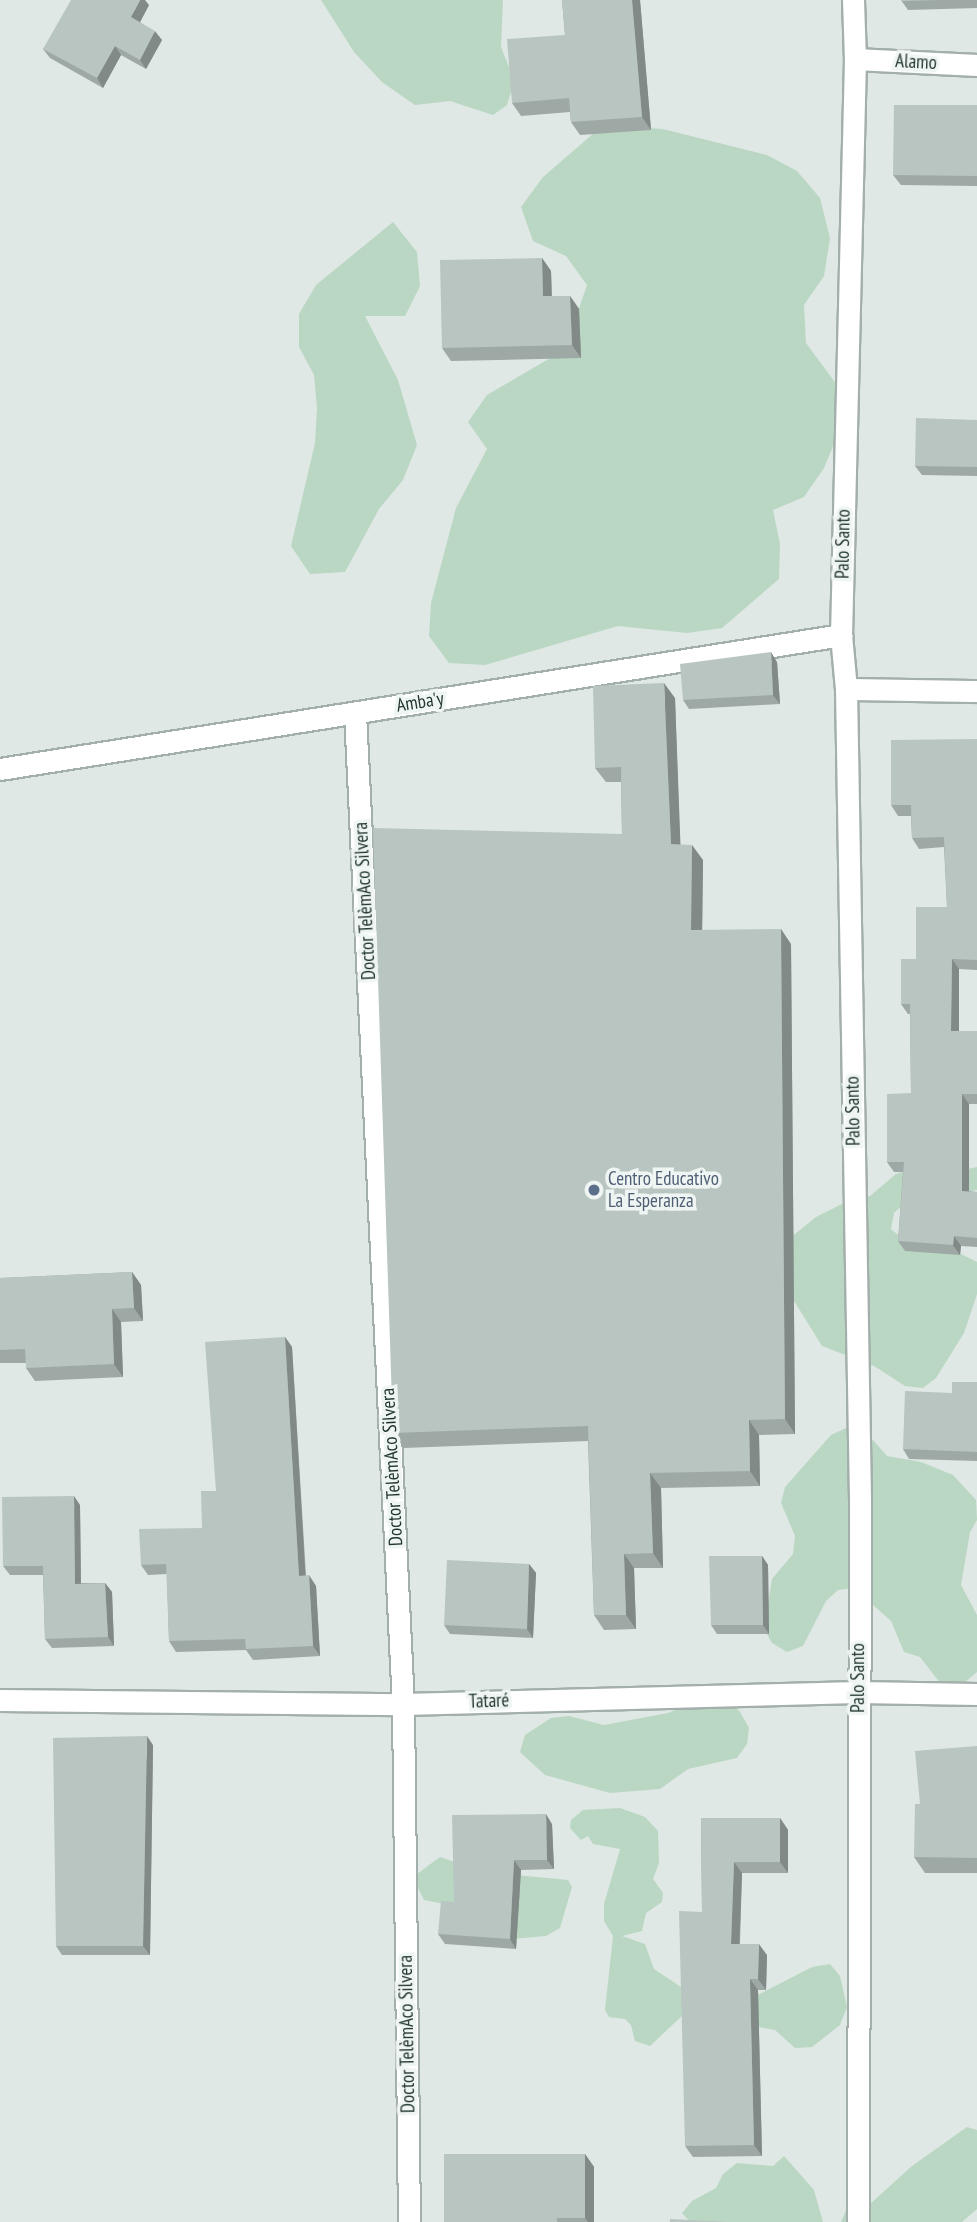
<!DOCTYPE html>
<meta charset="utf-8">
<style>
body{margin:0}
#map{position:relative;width:977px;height:2222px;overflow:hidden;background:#dfe8e4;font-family:"PT Sans Narrow",sans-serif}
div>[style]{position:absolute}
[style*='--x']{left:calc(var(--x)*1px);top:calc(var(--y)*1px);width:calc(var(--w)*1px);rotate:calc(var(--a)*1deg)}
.green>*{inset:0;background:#bad7c3}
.roads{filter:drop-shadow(2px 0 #a3afab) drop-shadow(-2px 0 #a3afab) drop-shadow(0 2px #a3afab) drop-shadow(0 -2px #a3afab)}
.minor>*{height:21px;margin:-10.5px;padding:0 10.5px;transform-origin:10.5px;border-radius:10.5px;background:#fff}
.wall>*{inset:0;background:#9ea9a5}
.shaded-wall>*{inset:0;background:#818a86}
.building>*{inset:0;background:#b8c5c0}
.dots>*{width:19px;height:19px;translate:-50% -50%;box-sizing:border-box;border:4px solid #eff5f2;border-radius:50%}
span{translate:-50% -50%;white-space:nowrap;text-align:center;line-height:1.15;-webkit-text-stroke:7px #eff5f2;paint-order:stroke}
.street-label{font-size:19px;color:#223631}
.service-label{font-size:19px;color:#4e5e75}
.left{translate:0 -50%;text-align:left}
</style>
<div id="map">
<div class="green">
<div style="clip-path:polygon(321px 0,503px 0,501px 47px,511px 72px,512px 89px,507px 105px,493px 115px,450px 101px,415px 105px,382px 82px,354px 52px)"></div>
<div style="clip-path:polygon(628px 127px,663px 129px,767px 155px,797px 171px,820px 198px,830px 238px,824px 276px,804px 305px,806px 343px,848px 400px,838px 434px,824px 468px,804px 497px,773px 510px,780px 544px,779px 579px,722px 628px,687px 633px,618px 626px,485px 665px,449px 663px,429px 636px,431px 603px,456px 508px,487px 449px,468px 422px,487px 395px,552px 357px,575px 320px,587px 285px,566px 256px,533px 241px,521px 207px,543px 177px,594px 133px)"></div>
<div style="clip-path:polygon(393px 222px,417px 252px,420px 286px,405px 316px,365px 316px,398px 380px,417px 445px,403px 480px,379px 509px,345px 572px,310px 574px,291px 546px,315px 443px,317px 408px,314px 375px,299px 347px,299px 314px,316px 285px)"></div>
<div style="clip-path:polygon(977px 1167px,977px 1190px,906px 1202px,894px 1213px,891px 1229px,904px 1240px,953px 1250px,977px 1262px,977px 1294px,964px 1333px,936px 1378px,923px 1388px,905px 1386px,874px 1366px,822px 1346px,786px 1288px,790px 1238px,816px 1217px,854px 1198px,870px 1196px,896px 1174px,912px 1169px,944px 1174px)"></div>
<div style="clip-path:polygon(846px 1428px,865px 1431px,887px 1456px,921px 1462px,953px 1475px,976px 1500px,977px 1520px,970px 1532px,961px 1585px,977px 1615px,977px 1672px,958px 1688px,941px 1684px,920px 1657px,904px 1652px,891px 1621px,854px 1588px,838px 1590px,826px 1601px,803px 1646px,787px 1652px,772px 1643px,764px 1629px,772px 1579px,793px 1554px,795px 1536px,781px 1503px,785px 1487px,831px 1435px)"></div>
<div style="clip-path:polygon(712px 1695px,728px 1700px,740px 1712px,749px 1728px,747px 1744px,737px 1758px,688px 1769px,660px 1789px,610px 1793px,545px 1775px,520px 1752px,525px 1735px,551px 1718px,569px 1716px,604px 1725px,668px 1713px)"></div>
<div style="clip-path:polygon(620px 1808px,645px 1817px,658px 1831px,659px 1863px,653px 1879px,663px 1893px,662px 1902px,646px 1913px,642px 1931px,622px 1936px,645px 1944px,654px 1969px,681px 1987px,684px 2014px,650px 2046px,635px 2041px,631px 2025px,625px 2019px,609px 2017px,605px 2010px,613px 1936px,604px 1921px,604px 1904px,620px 1849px,593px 1844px,588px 1836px,581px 1840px,570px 1828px,571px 1820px,583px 1810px)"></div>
<div style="clip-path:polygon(440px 1857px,483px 1872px,568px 1880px,572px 1887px,560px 1928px,546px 1936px,511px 1939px,459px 1907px,424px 1900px,413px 1877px)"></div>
<div style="clip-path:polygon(830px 1964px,840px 1976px,847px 2007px,840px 2025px,812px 2047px,795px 2048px,775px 2030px,758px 2027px,750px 1999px,812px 1967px)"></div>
<div style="clip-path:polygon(967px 2127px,977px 2130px,977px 2209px,962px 2222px,841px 2222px,846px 2210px,860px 2213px,912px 2166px)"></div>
<div style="clip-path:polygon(784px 2156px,814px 2190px,823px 2222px,690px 2222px,682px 2213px,692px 2201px,716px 2188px,723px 2174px,737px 2163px,773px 2166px)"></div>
</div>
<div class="roads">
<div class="minor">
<div style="--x:853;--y:0;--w:59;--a:88.1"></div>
<div style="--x:855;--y:59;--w:576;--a:91.39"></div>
<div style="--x:841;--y:635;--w:54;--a:84.7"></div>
<div style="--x:846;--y:689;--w:810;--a:89.01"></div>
<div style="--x:860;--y:1499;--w:723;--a:90.16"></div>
<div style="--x:855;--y:59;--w:122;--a:2.8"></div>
<div style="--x:846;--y:689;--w:131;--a:0.9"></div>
<div style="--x:355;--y:713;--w:992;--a:87.23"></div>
<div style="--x:403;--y:1704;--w:518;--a:89.34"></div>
<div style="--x:0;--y:769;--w:852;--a:-9.05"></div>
<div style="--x:0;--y:1700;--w:403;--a:0.6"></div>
<div style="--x:403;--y:1704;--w:454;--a:-1.5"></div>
<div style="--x:857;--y:1692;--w:120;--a:1"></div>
</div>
</div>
<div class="wall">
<div style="clip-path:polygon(562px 0,640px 0,651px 130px,580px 135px,571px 122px,570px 112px,521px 116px,512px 103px,565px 35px)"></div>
<div style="clip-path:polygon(901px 0,977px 0,977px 8px,908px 10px)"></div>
<div style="clip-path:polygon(149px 5px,140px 22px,162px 40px,146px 69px,121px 55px,103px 88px,50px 58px,43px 49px)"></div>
<div style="clip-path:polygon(977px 105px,977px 186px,901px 185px,893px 175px)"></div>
<div style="clip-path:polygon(542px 258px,551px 271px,552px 296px,570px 296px,579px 309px,581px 358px,451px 361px,442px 348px)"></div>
<div style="clip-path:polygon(977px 420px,977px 476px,922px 475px,915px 466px)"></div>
<div style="clip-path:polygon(777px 662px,780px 704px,689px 709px,683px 700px)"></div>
<div style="clip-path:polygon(675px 698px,680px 845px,703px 860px,702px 930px,791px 944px,795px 1434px,759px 1435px,760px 1486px,661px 1488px,663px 1568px,634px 1568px,636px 1629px,604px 1630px,594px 1615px,588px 1441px,404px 1448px,393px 1433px,622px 834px,621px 782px,606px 782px,595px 768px)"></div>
<div style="clip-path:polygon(977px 739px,977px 970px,959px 969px,959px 1031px,977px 1031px,977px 1104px,969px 1104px,969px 1191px,977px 1192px,977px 1247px,961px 1246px,960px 1255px,905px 1251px,898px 1241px,903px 1172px,894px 1172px,887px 1162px,911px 1093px,910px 1014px,908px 1014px,901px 1004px,916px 959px,947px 907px,944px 847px,919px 849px,912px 838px,911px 816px,898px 816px,891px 805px)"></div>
<div style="clip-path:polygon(132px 1272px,141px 1285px,143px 1321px,121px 1322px,123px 1377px,35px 1381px,26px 1368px,26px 1363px,0 1363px,0 1278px)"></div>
<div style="clip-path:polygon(285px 1337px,292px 1347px,306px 1575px,316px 1586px,320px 1656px,253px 1660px,246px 1650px,176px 1652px,169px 1641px,167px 1574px,148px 1575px,141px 1565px,202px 1528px,216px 1491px)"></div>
<div style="clip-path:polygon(977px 1382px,977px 1461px,909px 1459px,903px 1449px,952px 1393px)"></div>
<div style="clip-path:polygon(80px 1505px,81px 1583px,105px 1583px,112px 1592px,114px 1646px,52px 1648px,45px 1639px,43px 1575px,10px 1575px,3px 1566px)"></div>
<div style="clip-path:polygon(762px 1556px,768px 1565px,769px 1634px,717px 1634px,711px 1625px)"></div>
<div style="clip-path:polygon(529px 1564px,536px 1573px,533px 1638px,450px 1634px,444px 1625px)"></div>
<div style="clip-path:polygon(153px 1745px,150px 1955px,62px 1955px,56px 1946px)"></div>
<div style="clip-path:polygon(977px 1746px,977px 1873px,925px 1873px,914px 1857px,920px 1804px)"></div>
<div style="clip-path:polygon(701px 1818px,780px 1818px,788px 1830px,788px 1873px,742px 1873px,740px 1944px,767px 1955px,766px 1990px,758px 1990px,762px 2156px,693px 2157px,685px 2146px,702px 1912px)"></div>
<div style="clip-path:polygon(552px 1824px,554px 1869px,521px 1870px,516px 1949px,445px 1944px,438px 1934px,454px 1902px)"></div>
<div style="clip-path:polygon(585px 2154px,594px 2167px,594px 2222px,444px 2222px)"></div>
</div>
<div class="shaded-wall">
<div style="clip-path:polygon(140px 0,145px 0,149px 5px,138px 26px,131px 17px)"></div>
<div style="clip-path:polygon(632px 0,640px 0,651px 130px,642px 117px)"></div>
<div style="clip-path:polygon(155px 31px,162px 40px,146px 69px,140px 60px)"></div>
<div style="clip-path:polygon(115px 46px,121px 55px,103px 88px,97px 78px)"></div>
<div style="clip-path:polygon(542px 258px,551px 271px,552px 309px,543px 296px)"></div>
<div style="clip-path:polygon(570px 296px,579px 309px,581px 358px,572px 345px)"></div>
<div style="clip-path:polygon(771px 652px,777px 662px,780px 704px,773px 695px)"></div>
<div style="clip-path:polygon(664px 683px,675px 698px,681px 859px,671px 844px)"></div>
<div style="clip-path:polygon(692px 845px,703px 860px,702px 945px,691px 930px)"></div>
<div style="clip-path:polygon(781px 929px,791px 944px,795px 1434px,785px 1419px)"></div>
<div style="clip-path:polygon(952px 959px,959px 969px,959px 1041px,951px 1031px)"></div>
<div style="clip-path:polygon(962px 1094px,969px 1104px,969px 1201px,962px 1191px)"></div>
<div style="clip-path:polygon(954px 1236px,961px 1246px,960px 1255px,953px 1245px)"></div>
<div style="clip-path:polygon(132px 1272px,141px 1285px,143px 1321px,134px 1308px)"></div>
<div style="clip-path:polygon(112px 1309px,121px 1322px,123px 1377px,114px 1364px)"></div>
<div style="clip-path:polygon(285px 1337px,292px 1347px,306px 1586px,299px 1576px)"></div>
<div style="clip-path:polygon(749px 1420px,759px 1435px,760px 1486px,750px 1471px)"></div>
<div style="clip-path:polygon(650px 1473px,661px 1488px,663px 1568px,653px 1553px)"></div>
<div style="clip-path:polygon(74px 1496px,80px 1505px,81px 1593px,75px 1584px)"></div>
<div style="clip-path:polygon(624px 1554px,634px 1568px,636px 1629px,626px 1615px)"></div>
<div style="clip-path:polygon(762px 1556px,768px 1565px,769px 1634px,763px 1625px)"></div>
<div style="clip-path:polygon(529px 1564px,536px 1573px,533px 1638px,527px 1629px)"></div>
<div style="clip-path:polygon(309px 1575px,316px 1586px,320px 1656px,313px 1646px)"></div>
<div style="clip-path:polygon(105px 1583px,112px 1592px,114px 1646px,108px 1637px)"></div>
<div style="clip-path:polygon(147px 1736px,153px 1745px,150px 1955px,143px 1946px)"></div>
<div style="clip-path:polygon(546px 1814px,552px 1824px,554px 1869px,547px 1860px)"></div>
<div style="clip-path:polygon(780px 1818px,788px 1830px,788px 1873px,780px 1862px)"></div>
<div style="clip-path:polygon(514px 1860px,521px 1870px,516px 1949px,510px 1939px)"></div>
<div style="clip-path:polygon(734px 1862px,742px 1873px,739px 1955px,731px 1944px)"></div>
<div style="clip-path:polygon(759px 1944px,767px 1955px,766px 1990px,758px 1979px)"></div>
<div style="clip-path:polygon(750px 1979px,758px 1990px,762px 2156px,754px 2145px)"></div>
<div style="clip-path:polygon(585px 2154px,594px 2167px,594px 2222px,588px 2222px,585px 2218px)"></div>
</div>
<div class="building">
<div style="clip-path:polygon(71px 0,140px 0,131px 17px,155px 31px,140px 60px,115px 46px,97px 78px,43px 49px)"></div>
<div style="clip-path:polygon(562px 0,632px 0,642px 117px,571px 122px,569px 98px,512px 103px,507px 39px,565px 35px)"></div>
<div style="clip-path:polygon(901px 0,940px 0,901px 1px)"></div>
<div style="clip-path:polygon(894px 105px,977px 105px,977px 176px,893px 175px)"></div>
<div style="clip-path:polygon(542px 258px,543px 296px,570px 296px,572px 345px,442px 348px,440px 260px)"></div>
<div style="clip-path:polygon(916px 418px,977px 420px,977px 467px,915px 466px)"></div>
<div style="clip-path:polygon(771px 652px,773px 695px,683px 700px,680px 664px)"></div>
<div style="clip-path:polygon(664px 683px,671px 844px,692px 845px,691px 930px,781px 929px,785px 1419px,749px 1420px,750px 1471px,650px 1473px,653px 1553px,624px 1554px,626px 1615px,594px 1615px,588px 1426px,393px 1433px,373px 828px,622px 834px,621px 767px,595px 768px,593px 686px)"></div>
<div style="clip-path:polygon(977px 739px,977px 960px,952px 959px,951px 1031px,977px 1031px,977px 1094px,962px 1094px,962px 1191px,977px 1192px,977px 1238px,954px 1236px,953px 1245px,898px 1241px,904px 1162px,887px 1162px,887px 1094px,911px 1093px,910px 1004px,901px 1004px,901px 959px,916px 959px,916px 907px,947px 907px,944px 837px,912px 838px,911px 805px,891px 805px,891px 740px)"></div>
<div style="clip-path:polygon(132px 1272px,134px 1308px,112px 1309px,114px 1364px,26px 1368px,25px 1349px,0 1350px,0 1278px)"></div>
<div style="clip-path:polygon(285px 1337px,299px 1576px,309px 1575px,313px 1646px,246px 1649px,245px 1639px,169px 1641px,166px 1564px,141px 1565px,139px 1529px,202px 1528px,201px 1491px,216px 1491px,205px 1342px)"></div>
<div style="clip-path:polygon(952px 1382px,977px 1382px,977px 1452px,903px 1449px,905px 1391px,952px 1393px)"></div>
<div style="clip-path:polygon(74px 1496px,75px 1584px,105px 1583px,108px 1637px,45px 1639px,43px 1566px,3px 1566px,2px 1497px)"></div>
<div style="clip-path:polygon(709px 1556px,762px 1556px,763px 1625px,711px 1625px)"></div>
<div style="clip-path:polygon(447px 1560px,529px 1564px,527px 1629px,444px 1625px)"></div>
<div style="clip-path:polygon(147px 1736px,143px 1946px,56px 1946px,53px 1738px)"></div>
<div style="clip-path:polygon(977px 1746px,977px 1858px,914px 1857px,915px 1804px,920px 1804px,915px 1751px)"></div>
<div style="clip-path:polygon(546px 1814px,547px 1860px,514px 1860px,510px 1939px,438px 1934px,441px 1901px,454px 1902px,452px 1815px)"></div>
<div style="clip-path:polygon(701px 1818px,780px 1818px,780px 1862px,734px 1862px,731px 1944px,759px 1944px,758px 1979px,750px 1979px,754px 2145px,685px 2146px,679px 1911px,702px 1912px)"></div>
<div style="clip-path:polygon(444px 2154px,585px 2154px,585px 2218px,557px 2218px,557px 2222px,444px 2222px)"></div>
<div style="clip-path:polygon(670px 2219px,729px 2222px,670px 2222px)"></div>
</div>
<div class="dots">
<div style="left:594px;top:1190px;background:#5c6f8a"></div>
</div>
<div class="street-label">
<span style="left:916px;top:62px;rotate:3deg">Alamo</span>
<span style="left:843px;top:544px;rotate:-89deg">Palo Santo</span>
<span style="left:420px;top:702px;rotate:-9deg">Amba'y</span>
<span style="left:365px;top:901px;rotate:-93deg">Doctor TelèmAco Silvera</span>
<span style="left:853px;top:1111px;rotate:-91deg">Palo Santo</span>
<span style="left:392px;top:1467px;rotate:-93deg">Doctor TelèmAco Silvera</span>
<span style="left:858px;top:1678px;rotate:-90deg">Palo Santo</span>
<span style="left:489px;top:1701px;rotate:-2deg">Tataré</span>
<span style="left:407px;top:2034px;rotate:-91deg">Doctor TelèmAco Silvera</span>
</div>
<div class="service-label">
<span class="left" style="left:608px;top:1190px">Centro Educativo<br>La Esperanza</span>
</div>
</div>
